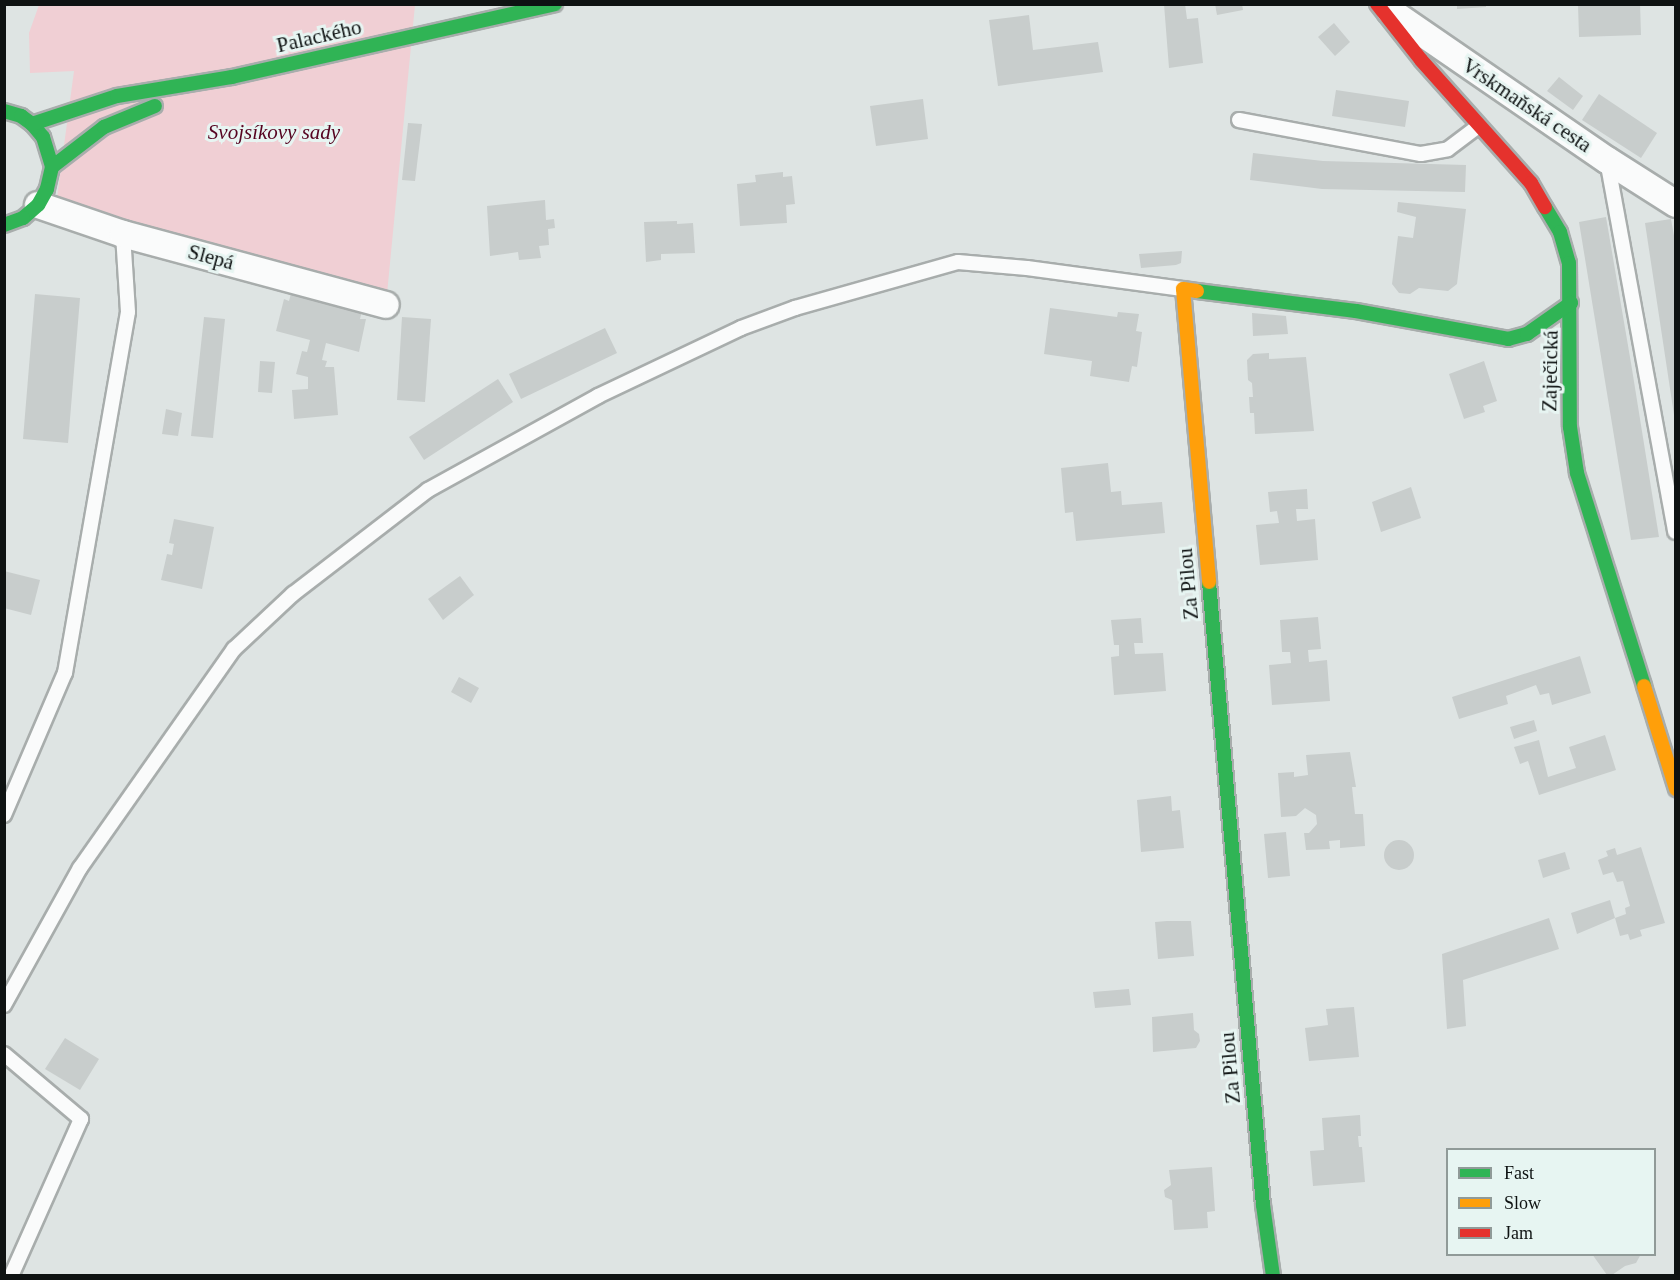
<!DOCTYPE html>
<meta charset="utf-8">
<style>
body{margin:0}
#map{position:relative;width:1680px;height:1280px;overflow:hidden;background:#dee4e3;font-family:"Times New Roman",serif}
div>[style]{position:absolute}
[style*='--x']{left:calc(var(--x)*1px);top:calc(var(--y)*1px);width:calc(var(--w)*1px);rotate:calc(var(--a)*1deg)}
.green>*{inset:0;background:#f0cfd4}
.building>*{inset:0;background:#c8cdcc}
.round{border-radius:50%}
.roads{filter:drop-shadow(2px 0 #a8adac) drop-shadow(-2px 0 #a8adac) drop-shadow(0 2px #a8adac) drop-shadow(0 -2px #a8adac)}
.lane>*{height:14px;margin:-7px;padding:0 7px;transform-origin:7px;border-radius:7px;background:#fafbfb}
.street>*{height:26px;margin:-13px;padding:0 13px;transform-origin:13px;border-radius:13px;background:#fafbfb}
.fast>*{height:14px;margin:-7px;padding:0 7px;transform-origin:7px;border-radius:7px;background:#30b455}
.slow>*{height:14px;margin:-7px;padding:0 7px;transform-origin:7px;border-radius:7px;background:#ff9f0a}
.jam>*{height:14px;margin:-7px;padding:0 7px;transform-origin:7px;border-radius:7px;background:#e5322d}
span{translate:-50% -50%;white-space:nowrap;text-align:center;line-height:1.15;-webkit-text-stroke:6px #e7f5f2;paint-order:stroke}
.street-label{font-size:21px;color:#0e1212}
.park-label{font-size:21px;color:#560421;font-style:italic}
.frame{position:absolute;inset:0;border:6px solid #0e1212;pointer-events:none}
.legend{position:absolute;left:1446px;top:1148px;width:210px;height:108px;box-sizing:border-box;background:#e7f5f2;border:2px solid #909a98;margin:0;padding:8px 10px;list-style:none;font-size:18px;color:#0e1212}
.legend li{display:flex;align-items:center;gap:12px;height:30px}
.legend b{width:30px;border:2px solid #909a98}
</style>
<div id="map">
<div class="green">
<div style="clip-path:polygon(39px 5px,415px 5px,387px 294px,56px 205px,74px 71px,30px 73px,29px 33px)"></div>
</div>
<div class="building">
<div style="clip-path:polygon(1164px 4px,1185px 4px,1187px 19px,1198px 18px,1203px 63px,1169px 68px)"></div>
<div style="clip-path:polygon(1215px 4px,1242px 4px,1243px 10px,1217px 15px)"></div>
<div style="clip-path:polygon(1457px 4px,1486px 4px,1486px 7px,1457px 9px)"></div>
<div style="clip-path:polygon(1578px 4px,1640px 4px,1641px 35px,1579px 37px)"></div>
<div style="clip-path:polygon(1029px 15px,1033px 50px,1098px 42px,1103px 72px,998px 86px,989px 20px)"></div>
<div style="clip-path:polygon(1334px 23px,1350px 42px,1335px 56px,1318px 37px)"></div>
<div style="clip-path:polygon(1559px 77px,1583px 96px,1573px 110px,1547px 91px)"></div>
<div style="clip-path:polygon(1336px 90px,1409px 101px,1405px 127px,1332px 116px)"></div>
<div style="clip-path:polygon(1599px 94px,1657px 133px,1641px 158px,1582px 120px)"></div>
<div style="clip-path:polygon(923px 99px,928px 139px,876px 146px,870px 106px)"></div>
<div style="clip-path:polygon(408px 123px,422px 124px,415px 181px,402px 180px)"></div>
<div style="clip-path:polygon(1253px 153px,1323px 161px,1466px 165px,1465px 192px,1322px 189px,1250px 180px)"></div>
<div style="clip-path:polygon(783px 172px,783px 177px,792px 176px,795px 204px,786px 205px,787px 223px,740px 226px,737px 184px,756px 182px,755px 175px)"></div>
<div style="clip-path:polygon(545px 200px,546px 220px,554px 219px,555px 228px,548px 229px,549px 245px,539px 246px,541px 258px,519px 260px,518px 252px,490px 256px,487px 206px)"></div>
<div style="clip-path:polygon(1398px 202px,1466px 209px,1457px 284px,1448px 291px,1419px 288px,1410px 294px,1399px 293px,1392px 284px,1398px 236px,1413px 238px,1416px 217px,1397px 212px)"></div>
<div style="clip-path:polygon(1606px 217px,1631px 363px,1659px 537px,1631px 540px,1579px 222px)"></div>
<div style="clip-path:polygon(1671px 219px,1676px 247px,1674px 415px,1645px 223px)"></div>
<div style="clip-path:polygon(677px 221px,677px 224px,693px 223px,695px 253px,661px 254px,661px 260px,646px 262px,644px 222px)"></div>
<div style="clip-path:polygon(1182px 251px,1181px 263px,1176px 265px,1141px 268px,1139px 254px)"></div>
<div style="clip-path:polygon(293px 286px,364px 303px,360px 319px,366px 319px,359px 352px,326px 343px,322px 360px,327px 361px,325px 367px,334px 367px,338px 415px,294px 419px,292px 390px,308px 389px,308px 377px,296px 374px,302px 351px,307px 352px,310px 340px,276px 331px,284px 299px,289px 301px)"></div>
<div style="clip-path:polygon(35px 294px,80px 298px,68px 443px,23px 439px)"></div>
<div style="clip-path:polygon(1050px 308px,1117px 317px,1118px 312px,1139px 314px,1136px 331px,1142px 332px,1137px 367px,1132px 366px,1129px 382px,1090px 376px,1092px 361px,1044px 354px)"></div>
<div style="clip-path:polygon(1252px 313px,1286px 316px,1288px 334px,1253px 336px)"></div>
<div style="clip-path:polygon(204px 317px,225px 319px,213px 438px,191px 436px)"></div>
<div style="clip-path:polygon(402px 317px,431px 319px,425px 402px,397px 400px)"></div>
<div style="clip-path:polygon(605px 328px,617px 353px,521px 399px,509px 374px)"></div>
<div style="clip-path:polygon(1269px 353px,1269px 359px,1306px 357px,1314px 431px,1255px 434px,1254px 413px,1250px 413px,1249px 397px,1253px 397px,1252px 383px,1248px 380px,1247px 360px,1253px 354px)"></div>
<div style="clip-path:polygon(260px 361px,275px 362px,272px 393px,258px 392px)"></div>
<div style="clip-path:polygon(1484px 361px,1497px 401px,1483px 406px,1485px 412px,1464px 419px,1449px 374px)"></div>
<div style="clip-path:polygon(498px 379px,513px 402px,424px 460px,409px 437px)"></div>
<div style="clip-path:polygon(166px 409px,182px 413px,178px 436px,162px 434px)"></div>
<div style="clip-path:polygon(1108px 463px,1111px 492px,1121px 491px,1122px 505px,1162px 502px,1165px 533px,1076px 541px,1073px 512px,1065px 513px,1061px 468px)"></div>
<div style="clip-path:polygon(1411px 487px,1421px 518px,1381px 532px,1372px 502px)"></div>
<div style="clip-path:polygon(1307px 489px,1308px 509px,1296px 509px,1297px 521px,1315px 519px,1318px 560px,1260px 565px,1256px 525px,1279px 523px,1277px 511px,1270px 512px,1268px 492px)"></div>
<div style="clip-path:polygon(174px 519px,214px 527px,202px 589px,161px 580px,167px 554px,172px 555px,174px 544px,169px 543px)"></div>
<div style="clip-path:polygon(4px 571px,40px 580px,31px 615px,4px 608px)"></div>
<div style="clip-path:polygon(460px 576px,474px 595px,443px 620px,428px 599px)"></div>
<div style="clip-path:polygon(1318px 617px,1321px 649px,1308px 650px,1309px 662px,1327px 660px,1330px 701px,1272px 705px,1269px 665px,1291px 663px,1290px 652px,1282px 652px,1280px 620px)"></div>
<div style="clip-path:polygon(1141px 618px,1143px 643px,1134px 643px,1135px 654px,1163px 653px,1166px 691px,1114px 695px,1111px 657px,1119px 656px,1119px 645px,1114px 645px,1111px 620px)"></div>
<div style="clip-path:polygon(1580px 656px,1591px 693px,1552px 705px,1549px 693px,1540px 695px,1536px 685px,1506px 696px,1508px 704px,1459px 719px,1452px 697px)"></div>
<div style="clip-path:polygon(459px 677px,479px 688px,471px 703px,451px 692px)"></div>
<div style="clip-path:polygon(1534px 720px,1537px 731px,1514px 739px,1510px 727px)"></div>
<div style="clip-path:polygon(1605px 735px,1616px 770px,1539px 795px,1528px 761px,1520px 764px,1514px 747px,1539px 740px,1548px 777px,1576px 768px,1569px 747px)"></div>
<div style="clip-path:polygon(1350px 752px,1356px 787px,1352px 787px,1355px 814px,1363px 814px,1365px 846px,1340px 848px,1340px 840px,1329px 841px,1330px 849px,1306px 850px,1304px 833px,1309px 833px,1317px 824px,1316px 815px,1305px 808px,1296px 816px,1281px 817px,1278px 773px,1294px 772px,1294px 777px,1308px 775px,1306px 755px)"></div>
<div style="clip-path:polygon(1171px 796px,1172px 811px,1180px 810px,1184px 848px,1141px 852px,1137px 800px)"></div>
<div style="clip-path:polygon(1286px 832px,1290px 876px,1268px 878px,1264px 834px)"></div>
<div class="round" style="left:1384px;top:840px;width:30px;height:30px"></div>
<div style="clip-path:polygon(1641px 847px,1665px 923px,1640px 930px,1642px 936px,1630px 940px,1628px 934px,1620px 936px,1615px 918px,1577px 934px,1571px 913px,1610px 900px,1615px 918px,1626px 914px,1625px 908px,1630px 906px,1623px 881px,1617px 882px,1613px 872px,1603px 875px,1598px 860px,1608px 856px,1606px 851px,1615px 848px,1617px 855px)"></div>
<div style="clip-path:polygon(1565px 852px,1570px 869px,1543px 878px,1538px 860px)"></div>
<div style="clip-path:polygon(1549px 918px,1559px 949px,1463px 980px,1466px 1026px,1447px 1029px,1442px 954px)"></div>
<div style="clip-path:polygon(1167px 921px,1191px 921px,1194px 956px,1158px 959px,1155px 922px)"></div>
<div style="clip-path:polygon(1129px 989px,1131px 1005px,1095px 1008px,1093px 992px)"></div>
<div style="clip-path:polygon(1354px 1007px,1359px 1057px,1309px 1061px,1305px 1028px,1328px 1025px,1326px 1009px)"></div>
<div style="clip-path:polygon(1193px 1013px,1194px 1030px,1199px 1034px,1200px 1041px,1196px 1048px,1153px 1052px,1152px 1017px)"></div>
<div style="clip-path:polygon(65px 1038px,99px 1059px,80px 1090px,45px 1069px)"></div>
<div style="clip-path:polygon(1360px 1115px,1361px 1136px,1358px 1136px,1359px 1147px,1362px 1147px,1365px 1182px,1313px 1186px,1310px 1151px,1324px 1150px,1322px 1118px)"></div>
<div style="clip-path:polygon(1212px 1167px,1215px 1211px,1207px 1212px,1208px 1228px,1174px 1230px,1172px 1200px,1165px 1197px,1164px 1190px,1171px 1185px,1169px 1170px)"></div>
<div style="clip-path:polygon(1592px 1254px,1641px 1254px,1636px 1263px,1625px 1266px,1612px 1275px,1607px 1275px)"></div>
</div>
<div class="roads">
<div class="lane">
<div style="--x:1239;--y:120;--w:185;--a:10.6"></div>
<div style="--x:1421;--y:154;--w:27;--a:-10"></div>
<div style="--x:1448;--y:149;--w:39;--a:-37"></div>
<div style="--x:1607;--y:160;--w:378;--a:79.6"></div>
<div style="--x:4;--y:815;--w:155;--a:-66.8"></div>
<div style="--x:65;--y:673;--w:366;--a:-80.1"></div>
<div style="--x:128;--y:312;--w:78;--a:-93.7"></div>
<div style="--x:4;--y:1005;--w:157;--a:-61"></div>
<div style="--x:80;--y:868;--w:268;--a:-54.9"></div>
<div style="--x:234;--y:649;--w:81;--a:-43"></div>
<div style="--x:293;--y:594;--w:170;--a:-37.6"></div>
<div style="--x:428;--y:490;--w:194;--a:-28.9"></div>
<div style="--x:598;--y:396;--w:158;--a:-25.4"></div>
<div style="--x:741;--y:328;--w:58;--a:-20.3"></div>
<div style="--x:795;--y:308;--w:169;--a:-15.8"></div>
<div style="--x:958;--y:262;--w:69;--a:5"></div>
<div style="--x:1027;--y:268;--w:157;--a:7.7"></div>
<div style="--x:4;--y:1054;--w:101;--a:40.2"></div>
<div style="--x:81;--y:1119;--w:172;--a:114"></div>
</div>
<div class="street">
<div style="--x:1390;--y:11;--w:263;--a:34.5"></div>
<div style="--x:1607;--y:160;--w:82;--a:32.5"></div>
<div style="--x:38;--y:205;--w:90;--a:18.8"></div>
<div style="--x:123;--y:234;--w:272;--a:15.1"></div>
</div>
<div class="fast">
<div style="--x:4;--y:111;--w:18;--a:16"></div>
<div style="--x:21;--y:116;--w:14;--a:36"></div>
<div style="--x:32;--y:124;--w:17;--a:50"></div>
<div style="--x:43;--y:137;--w:31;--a:73"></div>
<div style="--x:52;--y:167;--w:23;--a:103"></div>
<div style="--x:47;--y:189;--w:18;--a:119"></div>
<div style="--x:38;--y:205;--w:20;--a:139"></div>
<div style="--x:23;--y:218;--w:20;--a:160"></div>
<div style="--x:32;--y:124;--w:89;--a:-18.2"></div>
<div style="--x:117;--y:96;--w:117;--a:-9.4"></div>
<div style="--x:232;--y:77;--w:331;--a:-12.7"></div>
<div style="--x:52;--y:167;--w:66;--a:-37.6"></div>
<div style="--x:104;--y:127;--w:55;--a:-22.4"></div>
<div style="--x:1545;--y:207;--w:29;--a:59"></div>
<div style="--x:1560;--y:232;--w:32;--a:74"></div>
<div style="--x:1569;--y:263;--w:164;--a:89.7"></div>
<div style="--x:1570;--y:427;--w:47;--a:81.3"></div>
<div style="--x:1577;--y:473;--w:223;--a:72.5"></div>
<div style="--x:1197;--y:291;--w:160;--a:7.2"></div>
<div style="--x:1356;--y:311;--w:155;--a:10.4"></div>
<div style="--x:1508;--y:339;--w:20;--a:-15"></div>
<div style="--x:1527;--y:334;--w:54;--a:-35.2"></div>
<div style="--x:1209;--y:582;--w:625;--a:85.05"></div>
<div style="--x:1263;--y:1205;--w:72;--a:82"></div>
</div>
<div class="slow">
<div style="--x:1197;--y:291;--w:14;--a:-172"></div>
<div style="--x:1183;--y:289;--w:294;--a:84.9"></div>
<div style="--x:1644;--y:686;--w:108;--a:72.7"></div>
</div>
<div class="jam">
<div style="--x:1377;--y:4;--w:71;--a:51.8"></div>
<div style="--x:1421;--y:60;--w:165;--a:48.2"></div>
<div style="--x:1531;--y:183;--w:28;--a:60"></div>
</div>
</div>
<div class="street-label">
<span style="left:319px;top:36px;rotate:-13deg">Palackého</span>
<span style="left:1527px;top:105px;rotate:34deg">Vrskmaňská cesta</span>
<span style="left:211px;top:257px;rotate:15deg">Slepá</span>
<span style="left:1550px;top:371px;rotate:-89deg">Zaječická</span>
<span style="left:1188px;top:584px;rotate:-95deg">Za Pilou</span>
<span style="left:1230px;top:1068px;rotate:-95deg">Za Pilou</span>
</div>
<div class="park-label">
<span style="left:274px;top:132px">Svojsíkovy sady</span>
</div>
<div class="frame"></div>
<ul class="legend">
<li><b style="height:8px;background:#30b455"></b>Fast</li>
<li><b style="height:8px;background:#ff9f0a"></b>Slow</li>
<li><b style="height:8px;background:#e5322d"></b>Jam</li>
</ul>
</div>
